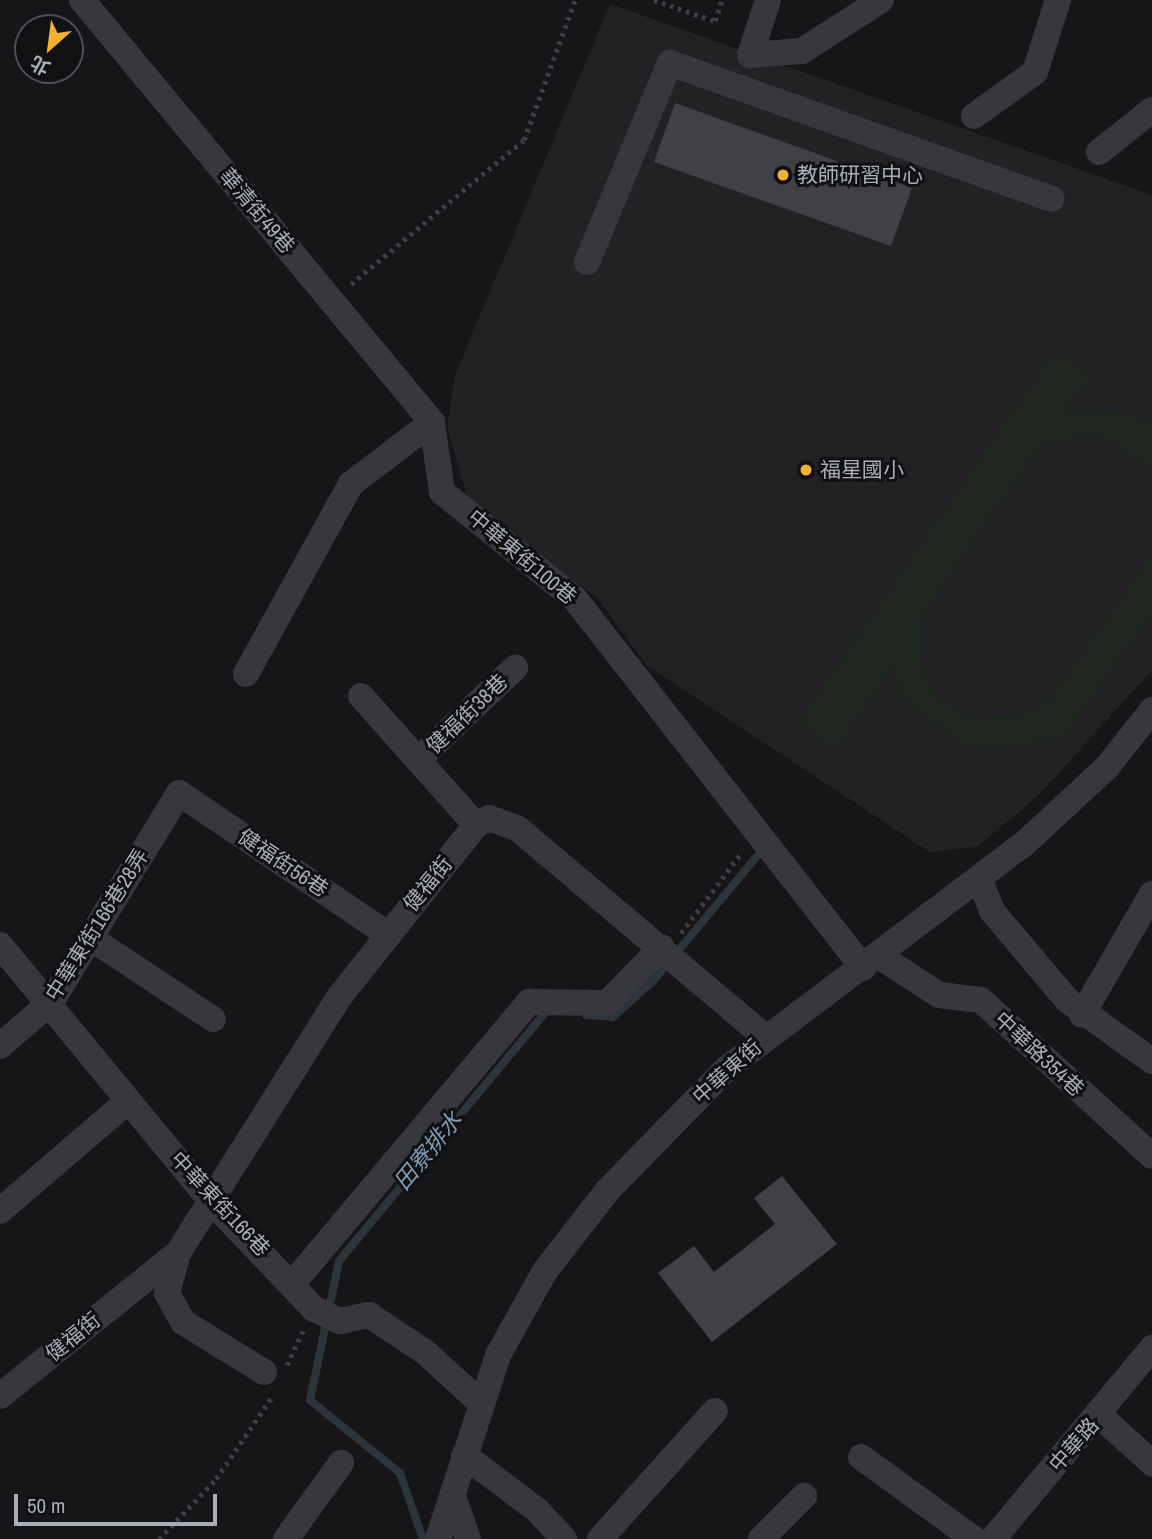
<!DOCTYPE html>
<meta charset="utf-8">
<style>
body{margin:0}
#map{position:relative;width:1152px;height:1539px;overflow:hidden;background:#161618;font-family:"Archivo Narrow","Noto Sans TC",sans-serif}
div>[style]{position:absolute}
[style*='--x']{left:calc(var(--x)*1px);top:calc(var(--y)*1px);width:calc(var(--w)*1px);rotate:calc(var(--a)*1deg)}
.built>*{inset:0;background:#222225}
.green>*{inset:0;background:#1e261f}
.stream>*{height:8px;margin:-4px;padding:0 4px;transform-origin:4px;border-radius:4px;background:#2c353c}
.building>*{inset:0;background:#404145}
.path>*{height:4.5px;margin-top:-2.25px;transform-origin:0;background:repeating-linear-gradient(90deg,#3d3f44 0 3.5px,transparent 0 8.5px)}
.minor>*{height:26px;margin:-13px;padding:0 13px;transform-origin:13px;border-radius:13px;background:#37383d}
.dots>*{width:19px;height:19px;translate:-50% -50%;box-sizing:border-box;border:4px solid #111113;border-radius:50%}
span{translate:-50% -50%;white-space:nowrap;text-align:center;line-height:1.15;-webkit-text-stroke:6px #111113;paint-order:stroke}
.poi-label{font-size:21px;color:#a8adb8}
.left{translate:0 -50%;text-align:left}
.street-label{font-size:21px;color:#a8adb8}
.water-label{font-size:23px;color:#7f9bb3;font-style:italic}
.north{position:absolute;left:14px;top:14px;width:70px;height:70px;box-sizing:border-box;background:#111113;border:2px solid #4d4f55;border-radius:50%;rotate:208deg;font-size:19px;font-weight:700;line-height:28px;text-align:center;color:#a8adb8}
.north::after{content:'';display:block;margin:auto;width:24px;height:32px;background:#f2b134;clip-path:polygon(50% 0,100% 100%,50% 72%,0 100%)}
.scale{position:absolute;left:14px;top:1494px;width:203px;height:32px;box-sizing:border-box;border:4px solid #a8adb8;border-top:0;padding-left:9px;font-size:21px;line-height:24px;white-space:nowrap;color:#a8adb8;-webkit-text-stroke:5px #111113;paint-order:stroke}
</style>
<div id="map">
<div class="built">
<div style="clip-path:polygon(610px 4px,1152px 195px,1152px 670px,1040px 794px,977px 847px,930px 852px,646px 665px,597px 597px,472px 513px,447px 427px,455px 375px)"></div>
</div>
<div class="green">
<div style="clip-path:polygon(1054px 350px,1091px 377px,1066px 410px,1118px 411px,1143px 420px,1152px 427px,1152px 473px,1118px 444px,1089px 434px,1040px 446px,922px 617px,919px 654px,927px 678px,937px 697px,971px 718px,1019px 715px,1047px 702px,1152px 552px,1152px 615px,1063px 738px,992px 751px,964px 744px,899px 697px,895px 664px,835px 750px,799px 720px)"></div>
</div>
<div class="stream">
<div style="--x:586;--y:1015;--w:27;--a:4"></div>
<div style="--x:613;--y:1017;--w:54;--a:-42"></div>
<div style="--x:653;--y:981;--w:164;--a:-50.2"></div>
<div style="--x:423;--y:1539;--w:70;--a:-109.2"></div>
<div style="--x:400;--y:1473;--w:116;--a:-141"></div>
<div style="--x:310;--y:1400;--w:142;--a:-78.2"></div>
<div style="--x:339;--y:1261;--w:322;--a:-50.3"></div>
</div>
<div class="building">
<div style="clip-path:polygon(675px 103px,912px 188px,891px 246px,654px 162px)"></div>
<div style="clip-path:polygon(782px 1176px,837px 1244px,712px 1342px,658px 1273px,694px 1246px,714px 1272px,775px 1224px,754px 1198px)"></div>
</div>
<div class="path">
<div style="--x:654;--y:0;--w:65;--a:19"></div>
<div style="--x:715;--y:21;--w:22;--a:-72"></div>
<div style="--x:351;--y:284;--w:225;--a:-39.8"></div>
<div style="--x:524;--y:140;--w:149;--a:-70"></div>
<div style="--x:681;--y:933;--w:100;--a:-53.1"></div>
<div style="--x:287;--y:1365;--w:38;--a:-65"></div>
<div style="--x:159;--y:1539;--w:83;--a:-46.5"></div>
<div style="--x:216;--y:1479;--w:98;--a:-55.8"></div>
</div>
<div class="minor">
<div style="--x:82;--y:0;--w:548;--a:50.33"></div>
<div style="--x:768;--y:0;--w:58;--a:108.1"></div>
<div style="--x:750;--y:55;--w:52;--a:-4.4"></div>
<div style="--x:802;--y:51;--w:94;--a:-32.8"></div>
<div style="--x:974;--y:116;--w:75;--a:-35.8"></div>
<div style="--x:1035;--y:72;--w:76;--a:-72.3"></div>
<div style="--x:1099;--y:152;--w:68;--a:-38.4"></div>
<div style="--x:587;--y:262;--w:216;--a:-67.4"></div>
<div style="--x:670;--y:63;--w:405;--a:19.6"></div>
<div style="--x:432;--y:422;--w:71;--a:81.9"></div>
<div style="--x:442;--y:492;--w:171;--a:38.8"></div>
<div style="--x:575;--y:599;--w:468;--a:52"></div>
<div style="--x:246;--y:674;--w:217;--a:-61.1"></div>
<div style="--x:351;--y:484;--w:102;--a:-37.4"></div>
<div style="--x:361;--y:696;--w:173;--a:48.3"></div>
<div style="--x:418;--y:760;--w:134;--a:-43.5"></div>
<div style="--x:980;--y:881;--w:32;--a:68"></div>
<div style="--x:992;--y:911;--w:116;--a:49.9"></div>
<div style="--x:1067;--y:1000;--w:105;--a:35.7"></div>
<div style="--x:92;--y:939;--w:145;--a:33.5"></div>
<div style="--x:0;--y:945;--w:335;--a:50.5"></div>
<div style="--x:213;--y:1203;--w:146;--a:46.4"></div>
<div style="--x:314;--y:1309;--w:29;--a:25"></div>
<div style="--x:340;--y:1321;--w:30;--a:-12"></div>
<div style="--x:369;--y:1315;--w:67;--a:33.5"></div>
<div style="--x:425;--y:1352;--w:74;--a:42.3"></div>
<div style="--x:879;--y:956;--w:72;--a:33"></div>
<div style="--x:939;--y:995;--w:42;--a:6.8"></div>
<div style="--x:981;--y:1000;--w:231;--a:42.4"></div>
<div style="--x:1082;--y:1015;--w:140;--a:-60"></div>
<div style="--x:0;--y:1046;--w:67;--a:-40.8"></div>
<div style="--x:51;--y:1002;--w:245;--a:-58.5"></div>
<div style="--x:179;--y:793;--w:250;--a:34.1"></div>
<div style="--x:0;--y:1211;--w:169;--a:-40.7"></div>
<div style="--x:294;--y:1282;--w:366;--a:-50"></div>
<div style="--x:529;--y:1002;--w:78;--a:0.7"></div>
<div style="--x:607;--y:1003;--w:78;--a:-45.5"></div>
<div style="--x:264;--y:1372;--w:95;--a:-148.3"></div>
<div style="--x:183;--y:1322;--w:33;--a:-119"></div>
<div style="--x:167;--y:1293;--w:41;--a:-74.6"></div>
<div style="--x:178;--y:1253;--w:304;--a:-57.8"></div>
<div style="--x:340;--y:996;--w:218;--a:-51.5"></div>
<div style="--x:476;--y:825;--w:15;--a:-28"></div>
<div style="--x:489;--y:818;--w:30;--a:20"></div>
<div style="--x:517;--y:828;--w:324;--a:40.1"></div>
<div style="--x:0;--y:1396;--w:228;--a:-38.8"></div>
<div style="--x:1099;--y:1415;--w:72;--a:42.2"></div>
<div style="--x:464;--y:1455;--w:91;--a:37"></div>
<div style="--x:537;--y:1510;--w:40;--a:47"></div>
<div style="--x:861;--y:1457;--w:140;--a:36"></div>
<div style="--x:454;--y:1499;--w:42;--a:70.7"></div>
<div style="--x:286;--y:1539;--w:94;--a:-54.1"></div>
<div style="--x:438;--y:1539;--w:194;--a:-71.9"></div>
<div style="--x:498;--y:1355;--w:96;--a:-60.8"></div>
<div style="--x:545;--y:1271;--w:101;--a:-52.2"></div>
<div style="--x:607;--y:1191;--w:170;--a:-45.7"></div>
<div style="--x:726;--y:1069;--w:375;--a:-37.1"></div>
<div style="--x:1025;--y:843;--w:112;--a:-42.8"></div>
<div style="--x:1107;--y:767;--w:73;--a:-51.7"></div>
<div style="--x:600;--y:1539;--w:172;--a:-48.1"></div>
<div style="--x:761;--y:1539;--w:61;--a:-45"></div>
<div style="--x:993;--y:1539;--w:249;--a:-50.2"></div>
</div>
<div class="dots">
<div style="left:783px;top:175px;background:#f2b134"></div>
<div style="left:806px;top:470px;background:#f2b134"></div>
</div>
<div class="poi-label">
<span class="left" style="left:797px;top:175px">教師研習中心</span>
<span class="left" style="left:820px;top:470px">福星國小</span>
</div>
<div class="street-label">
<span style="left:257px;top:211px;rotate:50deg">華清街49巷</span>
<span style="left:522px;top:557px;rotate:40deg">中華東街100巷</span>
<span style="left:467px;top:714px;rotate:-44deg">健福街38巷</span>
<span style="left:283px;top:863px;rotate:34deg">健福街56巷</span>
<span style="left:428px;top:884px;rotate:-51deg">健福街</span>
<span style="left:97px;top:925px;rotate:-58deg">中華東街166巷28弄</span>
<span style="left:1039px;top:1054px;rotate:43deg">中華路354巷</span>
<span style="left:727px;top:1072px;rotate:-42deg">中華東街</span>
<span style="left:220px;top:1204px;rotate:47deg">中華東街166巷</span>
<span style="left:73px;top:1337px;rotate:-39deg">健福街</span>
<span style="left:1074px;top:1445px;rotate:-49deg">中華路</span>
</div>
<div class="water-label">
<span style="left:428px;top:1151px;rotate:-51deg">田寮排水</span>
</div>
<div class="north">北</div>
<div class="scale">50 m</div>
</div>
